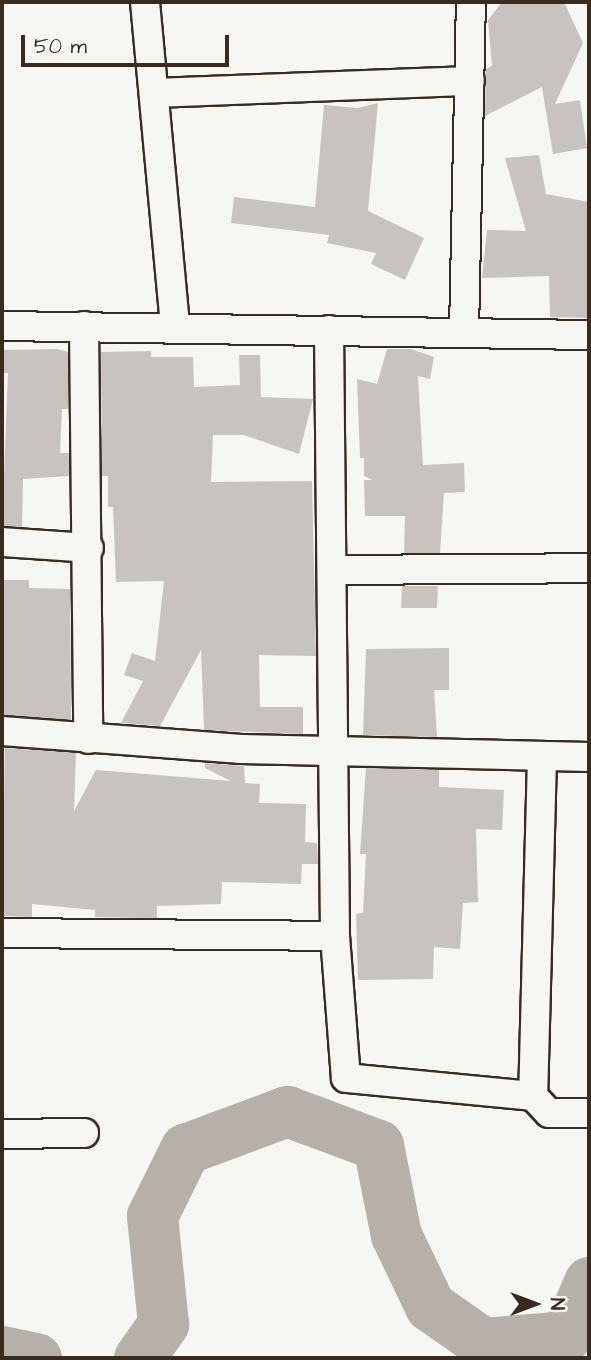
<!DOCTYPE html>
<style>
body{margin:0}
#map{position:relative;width:591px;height:1360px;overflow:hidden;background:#f6f6f2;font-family:"Architects Daughter",sans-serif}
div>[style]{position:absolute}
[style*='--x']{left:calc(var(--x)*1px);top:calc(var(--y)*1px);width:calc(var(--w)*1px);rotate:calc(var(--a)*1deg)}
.river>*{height:51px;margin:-25.5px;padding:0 25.5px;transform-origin:25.5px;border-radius:25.5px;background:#b6b0a9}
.building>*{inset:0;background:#c8c3be}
.roads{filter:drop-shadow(2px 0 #3b2a1e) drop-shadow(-2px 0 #3b2a1e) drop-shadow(0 2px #3b2a1e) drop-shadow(0 -2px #3b2a1e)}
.minor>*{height:28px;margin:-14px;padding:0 14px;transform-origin:14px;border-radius:14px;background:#f6f6f2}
span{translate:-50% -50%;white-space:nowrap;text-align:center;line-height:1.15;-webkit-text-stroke:7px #f6f6f2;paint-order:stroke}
.frame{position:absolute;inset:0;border:4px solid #3b2a1e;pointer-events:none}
.north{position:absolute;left:500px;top:1269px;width:70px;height:70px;-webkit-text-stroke:5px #f6f6f2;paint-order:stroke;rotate:90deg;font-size:19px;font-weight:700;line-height:28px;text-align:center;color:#3b2a1e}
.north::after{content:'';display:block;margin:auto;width:24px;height:32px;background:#3b2a1e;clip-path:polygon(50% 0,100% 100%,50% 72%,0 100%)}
.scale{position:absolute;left:21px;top:35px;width:208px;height:32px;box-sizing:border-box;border:4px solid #3b2a1e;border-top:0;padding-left:9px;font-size:21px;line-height:24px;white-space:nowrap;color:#3b2a1e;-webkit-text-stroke:5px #f6f6f2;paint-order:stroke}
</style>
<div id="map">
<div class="river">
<div style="--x:2;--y:1351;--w:35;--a:12"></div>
<div style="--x:139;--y:1358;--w:42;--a:-54.8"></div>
<div style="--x:163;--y:1324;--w:109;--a:-95.8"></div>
<div style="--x:152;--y:1216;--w:75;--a:-63.8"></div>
<div style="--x:185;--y:1149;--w:109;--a:-20.4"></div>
<div style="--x:287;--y:1111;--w:97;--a:20.5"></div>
<div style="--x:378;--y:1145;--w:92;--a:78.7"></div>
<div style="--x:396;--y:1235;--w:79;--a:64.4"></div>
<div style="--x:430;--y:1306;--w:65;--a:34.9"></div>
<div style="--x:483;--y:1343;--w:83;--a:-4.8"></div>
<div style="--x:566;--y:1336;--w:59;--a:-66.9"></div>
</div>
<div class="building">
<div style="clip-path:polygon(502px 2px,564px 2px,583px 43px,555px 104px,580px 100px,587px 148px,553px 154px,542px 87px,485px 116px,486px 69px,492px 66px,488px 20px)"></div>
<div style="clip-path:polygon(378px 103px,368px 211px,424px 238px,405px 280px,371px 264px,376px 253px,327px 243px,329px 235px,231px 223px,234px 197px,315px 207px,324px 105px,358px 108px)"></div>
<div style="clip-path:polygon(539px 155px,546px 194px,589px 202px,589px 318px,550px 317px,549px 276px,482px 278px,487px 230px,526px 231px,505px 158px)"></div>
<div style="clip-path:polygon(57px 349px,68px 352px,68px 409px,62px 409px,60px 453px,69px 453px,69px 476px,23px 479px,22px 527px,2px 526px,8px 373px,3px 373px,3px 350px)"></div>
<div style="clip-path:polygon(387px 349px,411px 349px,434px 357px,430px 379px,418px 376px,423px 465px,464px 463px,465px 492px,444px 493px,440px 553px,404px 553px,405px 516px,365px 516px,364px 480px,373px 480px,364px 476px,364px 458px,360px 458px,357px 379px,377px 384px)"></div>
<div style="clip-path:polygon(151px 351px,151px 357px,193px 357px,194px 387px,240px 385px,239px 355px,260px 355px,261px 397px,313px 399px,299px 454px,244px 435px,213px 435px,211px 482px,312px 481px,316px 656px,259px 655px,260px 707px,303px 707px,303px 734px,204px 730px,201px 650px,160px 726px,121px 723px,143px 681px,124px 675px,132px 653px,155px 661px,164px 581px,116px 582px,113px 507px,108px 507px,108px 476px,102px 476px,101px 352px)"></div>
<div style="clip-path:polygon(2px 580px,29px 580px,29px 588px,70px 589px,71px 720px,2px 715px)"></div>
<div style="clip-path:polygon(402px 586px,438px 586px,437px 608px,401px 608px)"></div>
<div style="clip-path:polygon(449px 648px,449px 690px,434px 690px,437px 737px,363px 735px,366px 649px)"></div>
<div style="clip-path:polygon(5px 748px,76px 753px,74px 811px,96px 770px,231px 781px,205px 768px,205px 763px,244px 766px,245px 783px,260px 784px,259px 803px,306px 804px,305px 842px,317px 843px,318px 864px,302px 864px,301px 884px,222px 882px,221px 904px,157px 906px,157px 918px,95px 917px,95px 910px,32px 904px,32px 917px,2px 916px)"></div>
<div style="clip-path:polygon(366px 768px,439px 770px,439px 787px,504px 790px,502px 830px,476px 829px,478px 902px,463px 903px,460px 949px,434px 947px,433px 979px,358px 980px,356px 914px,363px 913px,366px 854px,360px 854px)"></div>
</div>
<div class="roads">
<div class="minor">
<div style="--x:145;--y:2;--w:324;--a:84.7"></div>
<div style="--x:155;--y:93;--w:315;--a:-2.2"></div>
<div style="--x:2;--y:326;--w:587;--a:0.88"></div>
<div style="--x:84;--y:326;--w:413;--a:89.4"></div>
<div style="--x:329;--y:330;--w:606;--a:89.43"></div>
<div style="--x:335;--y:936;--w:142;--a:85.6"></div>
<div style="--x:346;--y:1078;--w:188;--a:5.5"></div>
<div style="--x:464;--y:332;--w:330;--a:-88.8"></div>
<div style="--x:2;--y:542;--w:87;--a:3.9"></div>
<div style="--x:332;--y:570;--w:257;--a:-0.4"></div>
<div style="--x:2;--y:731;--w:240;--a:4.3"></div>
<div style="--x:241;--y:749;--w:348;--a:1.3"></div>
<div style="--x:542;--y:757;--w:339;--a:91.5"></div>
<div style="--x:533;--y:1096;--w:23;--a:47"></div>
<div style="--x:549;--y:1113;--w:40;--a:0"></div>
<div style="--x:2;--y:933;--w:333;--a:0.5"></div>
<div style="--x:2;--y:1134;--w:82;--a:-0.7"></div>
</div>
</div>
<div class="frame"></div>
<div class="north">N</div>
<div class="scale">50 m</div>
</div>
